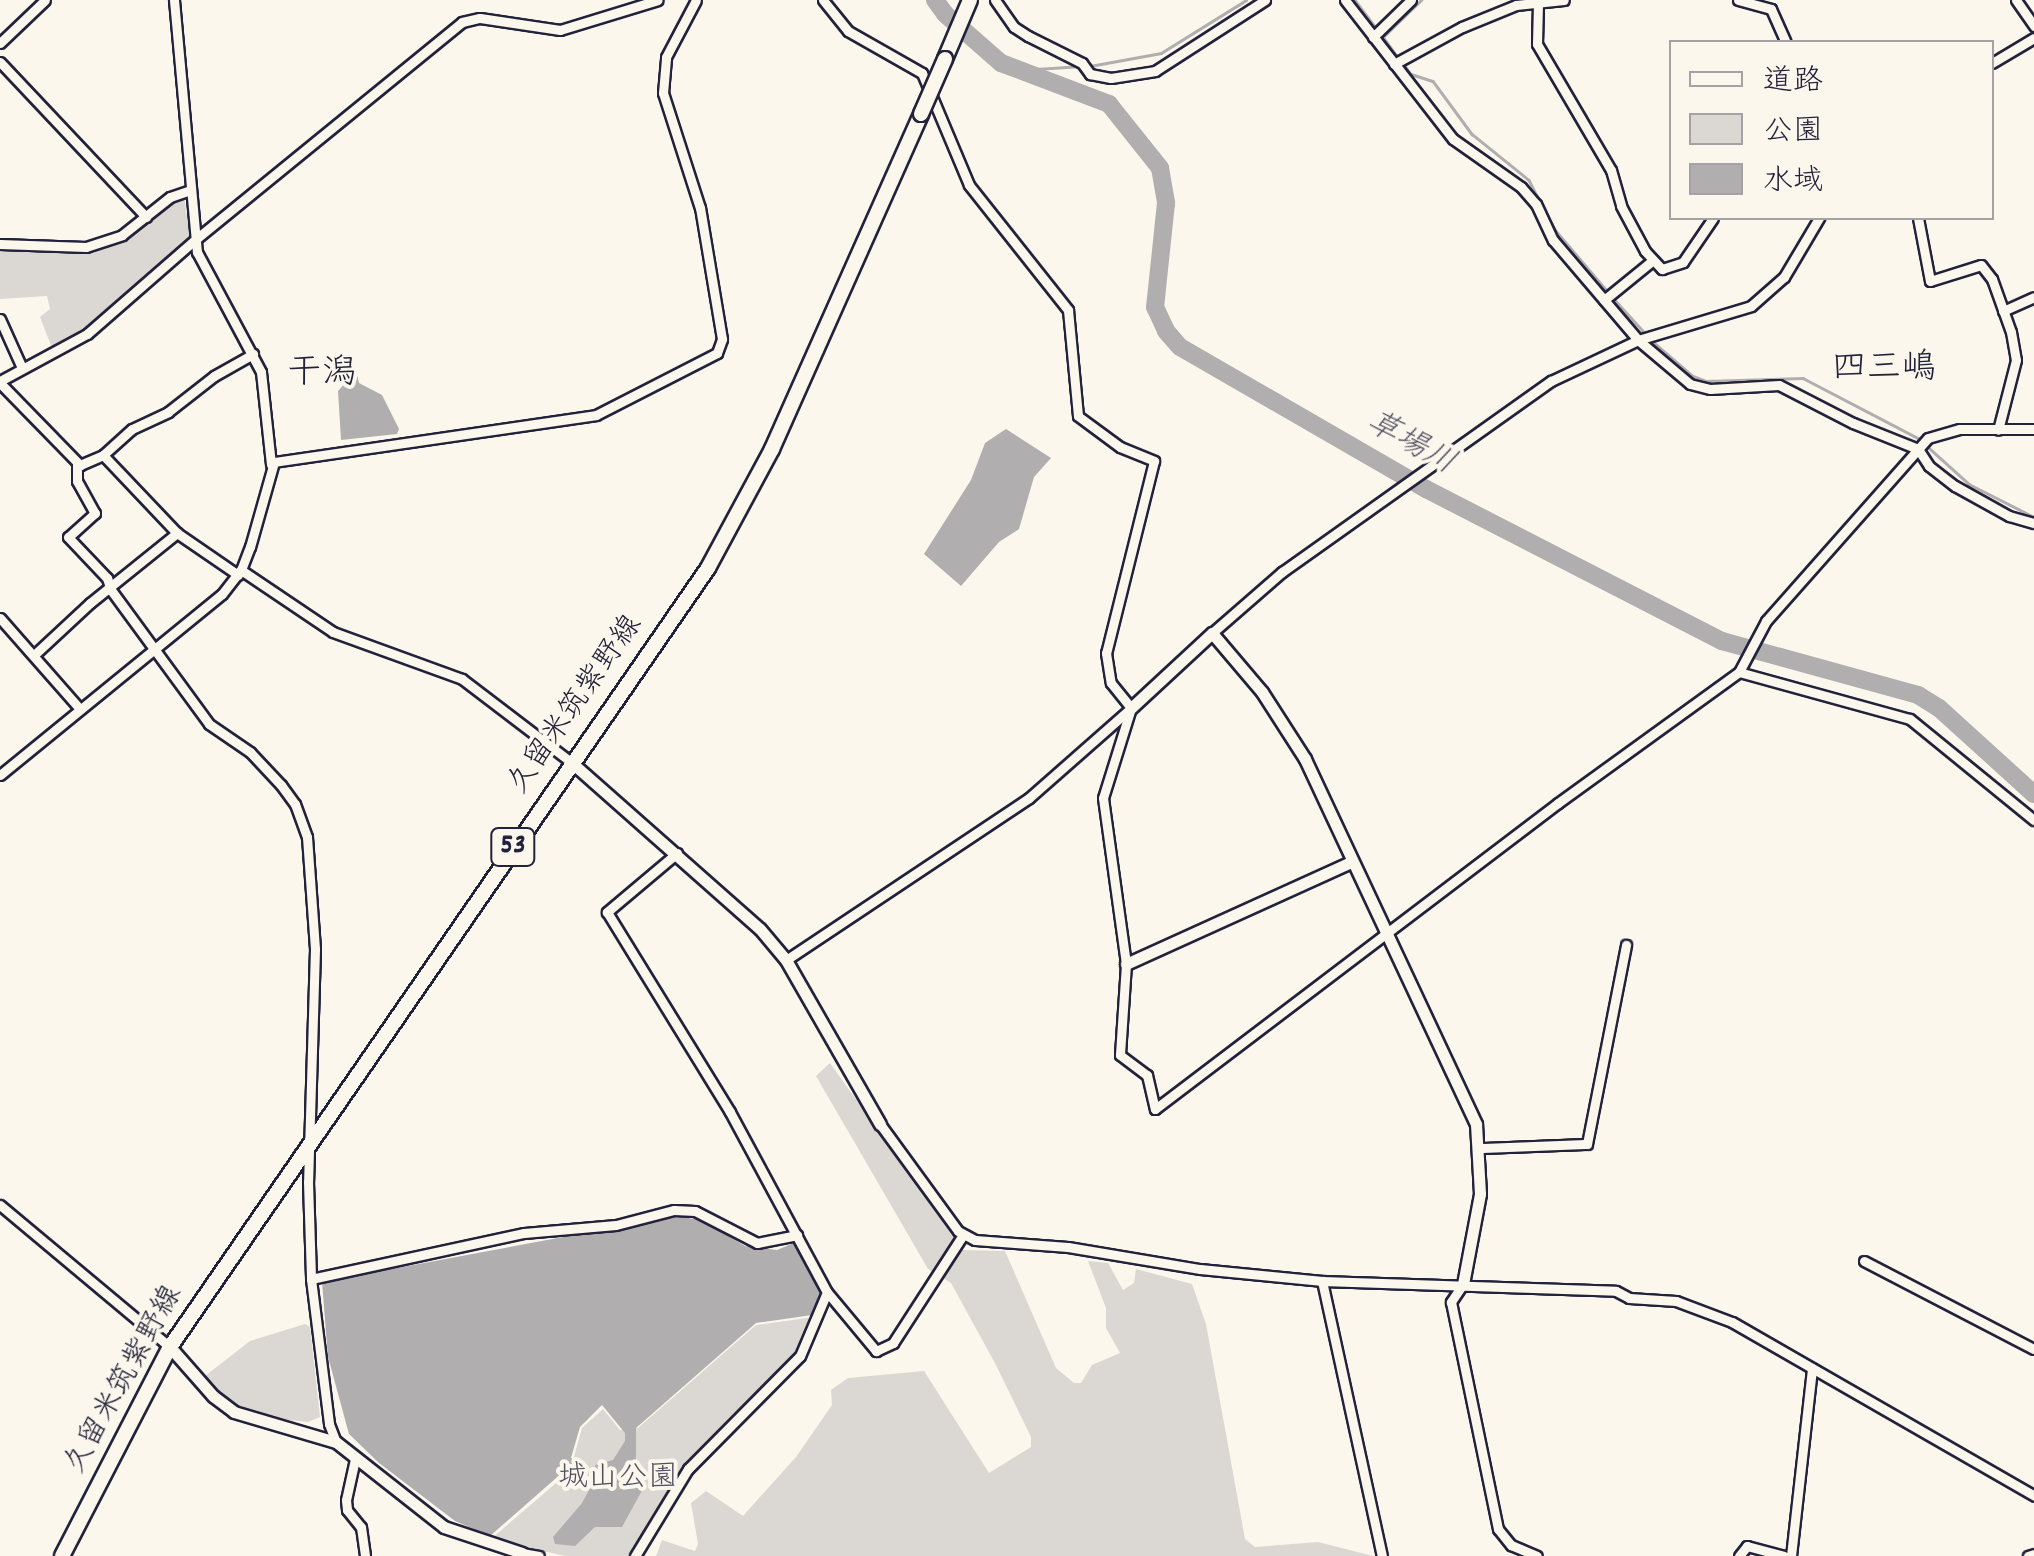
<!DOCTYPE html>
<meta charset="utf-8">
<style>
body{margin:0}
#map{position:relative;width:2034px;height:1556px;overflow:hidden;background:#fbf7ec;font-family:Dekko,"Klee One",sans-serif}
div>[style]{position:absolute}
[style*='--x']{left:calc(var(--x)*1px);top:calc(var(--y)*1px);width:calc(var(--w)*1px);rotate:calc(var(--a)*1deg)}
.green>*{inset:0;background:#dbd8d3}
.water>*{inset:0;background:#b1aeb0}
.stream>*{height:2.5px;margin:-1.25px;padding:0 1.25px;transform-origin:1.25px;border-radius:1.25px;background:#b1aeb0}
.river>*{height:18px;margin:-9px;padding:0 9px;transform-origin:9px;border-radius:9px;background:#b1aeb0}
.roads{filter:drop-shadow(2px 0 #22223b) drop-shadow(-2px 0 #22223b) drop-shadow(0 2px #22223b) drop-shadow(0 -2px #22223b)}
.minor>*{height:9px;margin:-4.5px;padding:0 4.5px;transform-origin:4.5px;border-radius:4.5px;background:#fbf7ec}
.tertiary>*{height:11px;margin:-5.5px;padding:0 5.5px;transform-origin:5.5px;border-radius:5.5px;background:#fbf7ec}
.primary>*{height:14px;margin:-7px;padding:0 7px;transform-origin:7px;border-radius:7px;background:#fbf7ec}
.bridges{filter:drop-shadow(2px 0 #22223b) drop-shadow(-2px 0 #22223b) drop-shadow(0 2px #22223b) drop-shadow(0 -2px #22223b)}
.primary-bridge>*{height:14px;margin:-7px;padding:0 7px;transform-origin:7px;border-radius:7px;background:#fbf7ec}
span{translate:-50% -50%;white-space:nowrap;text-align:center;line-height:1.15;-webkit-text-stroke:8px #fbf7ec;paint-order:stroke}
.shield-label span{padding:2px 8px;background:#fbf7ec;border:2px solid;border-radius:8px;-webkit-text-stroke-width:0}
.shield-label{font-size:28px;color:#22223b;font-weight:700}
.street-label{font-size:30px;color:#22223b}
.park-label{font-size:30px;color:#505061}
.water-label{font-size:32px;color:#545364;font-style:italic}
.quarter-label{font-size:35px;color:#22223b}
.legend{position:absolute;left:1669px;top:40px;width:325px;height:180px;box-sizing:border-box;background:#fbf7ec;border:2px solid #a4a2a5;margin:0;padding:12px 18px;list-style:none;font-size:30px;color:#22223b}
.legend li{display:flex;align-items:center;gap:20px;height:50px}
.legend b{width:50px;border:2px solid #a4a2a5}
</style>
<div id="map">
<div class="green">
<div style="clip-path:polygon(184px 196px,190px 238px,86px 331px,52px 348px,40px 317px,50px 309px,47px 296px,0 299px,0 248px,88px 252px,124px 239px)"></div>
<div style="clip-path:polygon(830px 1063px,963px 1250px,1005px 1251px,1056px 1368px,1074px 1383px,1081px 1383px,1092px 1365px,1120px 1353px,1106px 1328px,1106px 1308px,1088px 1261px,1108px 1263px,1123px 1290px,1134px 1283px,1136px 1269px,1192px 1284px,1206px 1324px,1245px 1539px,1255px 1547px,1318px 1542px,1373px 1556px,656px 1556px,662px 1540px,695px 1551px,698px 1544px,691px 1503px,706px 1491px,743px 1516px,796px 1457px,832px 1405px,831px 1390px,848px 1378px,924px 1371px,989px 1473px,1031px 1447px,1031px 1437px,996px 1365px,951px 1283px,928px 1269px,816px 1076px)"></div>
<div style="clip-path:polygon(814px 1317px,801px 1349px,683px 1470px,631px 1556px,565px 1556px,491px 1539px,563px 1477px,571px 1467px,582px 1428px,603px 1409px,620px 1430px,638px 1428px,756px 1325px)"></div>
<div style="clip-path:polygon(305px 1324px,310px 1327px,320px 1417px,308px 1422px,279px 1419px,244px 1409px,224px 1399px,205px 1376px,250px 1341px)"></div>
</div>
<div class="water">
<div style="clip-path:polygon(356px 371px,359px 383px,382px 395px,399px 429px,397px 434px,341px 440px,338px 391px)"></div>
<div style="clip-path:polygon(1006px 429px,1051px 458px,1034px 477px,1019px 529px,999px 542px,961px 586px,924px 554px,971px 480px,985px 443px)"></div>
<div style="clip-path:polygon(676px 1216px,701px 1220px,745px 1246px,777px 1250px,796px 1242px,822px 1290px,812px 1315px,756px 1323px,636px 1428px,636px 1468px,645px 1485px,622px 1527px,595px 1527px,575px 1546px,555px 1544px,553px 1537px,582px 1503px,596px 1477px,595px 1465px,613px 1460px,625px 1441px,625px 1433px,602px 1405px,580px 1427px,571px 1458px,581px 1465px,578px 1469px,571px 1465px,490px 1536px,455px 1521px,379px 1463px,349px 1434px,328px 1357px,322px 1282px)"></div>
</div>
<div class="stream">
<div style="--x:1355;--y:0;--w:35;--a:53"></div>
<div style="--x:1381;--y:34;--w:27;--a:54"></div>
<div style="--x:1384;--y:36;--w:52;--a:-44.2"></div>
<div style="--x:1402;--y:62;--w:15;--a:53"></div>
<div style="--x:1411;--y:74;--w:23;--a:18"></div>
<div style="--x:1433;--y:81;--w:66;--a:53.7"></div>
<div style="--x:1472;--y:134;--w:73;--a:38.9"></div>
<div style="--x:1529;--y:180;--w:25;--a:63"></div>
<div style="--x:1090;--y:66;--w:72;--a:-10.4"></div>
<div style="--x:1161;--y:53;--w:100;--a:-31.9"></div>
<div style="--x:1020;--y:70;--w:62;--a:-3.7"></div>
<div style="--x:1543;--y:209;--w:27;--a:59"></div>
<div style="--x:1557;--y:232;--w:80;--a:49.6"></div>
<div style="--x:1614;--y:299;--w:47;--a:47.6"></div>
<div style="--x:1651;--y:340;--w:55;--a:40.6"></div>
<div style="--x:1693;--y:376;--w:14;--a:21"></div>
<div style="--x:1706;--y:381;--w:97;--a:-1.8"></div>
<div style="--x:1803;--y:378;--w:130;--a:27.6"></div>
<div style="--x:1918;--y:438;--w:69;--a:42"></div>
<div style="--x:1969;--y:484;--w:73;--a:26.9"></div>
</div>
<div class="river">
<div style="--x:935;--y:0;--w:17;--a:54"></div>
<div style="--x:945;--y:14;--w:74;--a:41.2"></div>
<div style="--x:1001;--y:63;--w:116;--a:20.8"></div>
<div style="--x:1109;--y:104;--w:82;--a:51.4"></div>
<div style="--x:1160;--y:168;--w:36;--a:80"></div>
<div style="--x:1166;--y:203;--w:105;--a:96"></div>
<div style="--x:1155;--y:307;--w:26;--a:65"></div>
<div style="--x:1166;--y:331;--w:21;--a:49"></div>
<div style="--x:1180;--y:347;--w:284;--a:30"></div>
<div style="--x:1426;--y:489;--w:333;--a:27.2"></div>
<div style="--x:1722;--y:641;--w:203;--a:15.4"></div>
<div style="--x:1918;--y:695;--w:25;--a:32"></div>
<div style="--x:1939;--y:708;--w:128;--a:42.2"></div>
</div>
<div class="roads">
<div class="minor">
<div style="--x:174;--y:0;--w:253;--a:84.8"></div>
<div style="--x:197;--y:252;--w:136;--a:61.9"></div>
<div style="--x:261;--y:372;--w:93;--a:83.8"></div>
<div style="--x:823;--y:0;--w:40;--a:51"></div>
<div style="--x:848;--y:31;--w:85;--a:29.6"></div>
<div style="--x:922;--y:73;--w:121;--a:67.2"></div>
<div style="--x:969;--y:185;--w:159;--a:51.6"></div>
<div style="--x:1068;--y:310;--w:106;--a:84.6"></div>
<div style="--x:1078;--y:416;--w:52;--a:36.4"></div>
<div style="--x:1120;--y:447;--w:37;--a:22"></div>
<div style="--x:1154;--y:461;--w:198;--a:104"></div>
<div style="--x:1106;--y:653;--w:30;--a:81"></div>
<div style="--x:1111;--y:683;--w:32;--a:51"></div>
<div style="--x:1131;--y:708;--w:94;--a:107.3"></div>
<div style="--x:1103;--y:798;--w:168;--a:82.1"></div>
<div style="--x:1126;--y:964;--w:91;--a:93.8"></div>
<div style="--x:1120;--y:1055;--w:34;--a:37"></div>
<div style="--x:1147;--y:1075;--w:35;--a:77"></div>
<div style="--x:1155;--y:1109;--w:506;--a:-37.21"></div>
<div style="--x:1558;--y:803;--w:223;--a:-35.9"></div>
<div style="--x:1739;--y:672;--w:58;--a:-62.1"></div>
<div style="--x:1766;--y:621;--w:244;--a:-48.5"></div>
<div style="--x:1928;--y:438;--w:33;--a:-16"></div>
<div style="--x:1960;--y:429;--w:74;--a:0"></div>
<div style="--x:995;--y:0;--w:33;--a:55"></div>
<div style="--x:1014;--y:27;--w:17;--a:33"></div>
<div style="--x:1028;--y:36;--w:60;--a:26.6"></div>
<div style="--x:1082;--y:63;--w:14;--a:54"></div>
<div style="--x:1090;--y:74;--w:21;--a:11"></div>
<div style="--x:1111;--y:78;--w:45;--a:-9"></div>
<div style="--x:1155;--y:71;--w:131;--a:-32.8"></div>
<div style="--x:1345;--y:0;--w:176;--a:52.2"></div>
<div style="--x:1453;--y:139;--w:83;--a:35.2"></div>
<div style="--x:1521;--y:187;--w:23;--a:49"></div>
<div style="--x:1536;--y:204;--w:40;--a:65"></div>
<div style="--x:1553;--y:240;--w:131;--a:49.6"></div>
<div style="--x:1638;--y:340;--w:68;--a:40.2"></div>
<div style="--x:1690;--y:384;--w:21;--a:14"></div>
<div style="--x:1710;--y:389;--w:69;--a:-3.3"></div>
<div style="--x:1779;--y:385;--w:83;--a:27.2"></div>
<div style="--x:1853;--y:423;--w:70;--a:21.8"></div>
<div style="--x:1918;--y:449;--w:20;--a:57"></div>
<div style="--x:1929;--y:466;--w:33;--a:38"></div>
<div style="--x:1955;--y:486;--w:62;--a:29.1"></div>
<div style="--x:2009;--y:516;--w:26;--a:16"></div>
<div style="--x:1738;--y:0;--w:34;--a:15"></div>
<div style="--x:1771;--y:9;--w:36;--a:66"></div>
<div style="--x:2016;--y:0;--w:32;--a:55"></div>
<div style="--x:1538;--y:3;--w:41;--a:91.4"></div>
<div style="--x:1537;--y:44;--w:146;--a:59.6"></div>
<div style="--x:1611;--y:170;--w:37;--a:74"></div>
<div style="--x:1621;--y:206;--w:51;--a:61.9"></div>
<div style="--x:1645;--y:251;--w:25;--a:47"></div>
<div style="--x:1662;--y:269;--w:22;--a:-18"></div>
<div style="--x:1683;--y:262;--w:53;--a:-55.7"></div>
<div style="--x:1373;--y:37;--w:53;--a:-44.2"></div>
<div style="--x:0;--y:43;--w:62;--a:-43.7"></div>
<div style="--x:0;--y:62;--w:213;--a:46.7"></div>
<div style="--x:1992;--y:63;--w:49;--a:-30.8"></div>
<div style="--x:1394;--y:64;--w:77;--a:-28.6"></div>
<div style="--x:1462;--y:27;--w:58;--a:-22.2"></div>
<div style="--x:1516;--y:5;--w:48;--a:-5.9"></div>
<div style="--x:1918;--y:218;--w:64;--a:79.2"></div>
<div style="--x:1930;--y:281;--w:53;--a:-17.4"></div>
<div style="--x:1981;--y:265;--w:18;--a:52"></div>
<div style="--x:1992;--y:279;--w:56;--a:70.3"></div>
<div style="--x:2011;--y:332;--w:28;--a:80"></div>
<div style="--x:2016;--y:360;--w:72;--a:104.4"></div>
<div style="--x:0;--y:244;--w:86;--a:2"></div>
<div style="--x:86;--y:247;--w:38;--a:-18"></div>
<div style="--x:122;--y:235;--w:61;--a:-38.4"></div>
<div style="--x:170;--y:197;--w:21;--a:-19"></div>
<div style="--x:1604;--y:300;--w:63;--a:-39.2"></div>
<div style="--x:2003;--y:311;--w:34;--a:-24"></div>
<div style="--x:0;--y:319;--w:54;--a:65.8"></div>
<div style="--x:0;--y:381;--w:99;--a:-28.4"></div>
<div style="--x:87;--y:334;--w:145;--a:-41.1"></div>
<div style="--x:196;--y:239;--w:343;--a:-39.2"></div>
<div style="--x:462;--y:22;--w:18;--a:-13"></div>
<div style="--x:480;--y:18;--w:81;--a:8.5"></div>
<div style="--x:560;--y:30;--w:102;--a:-17"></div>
<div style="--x:0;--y:383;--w:115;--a:45.7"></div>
<div style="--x:80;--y:465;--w:25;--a:-23"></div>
<div style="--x:103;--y:455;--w:39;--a:-42"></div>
<div style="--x:132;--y:429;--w:40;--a:-25"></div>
<div style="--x:168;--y:412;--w:58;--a:-38"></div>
<div style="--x:214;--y:376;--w:45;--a:-29.4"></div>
<div style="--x:103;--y:455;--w:108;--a:46.5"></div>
<div style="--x:177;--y:533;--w:74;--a:34.5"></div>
<div style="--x:77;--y:465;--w:16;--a:90"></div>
<div style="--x:77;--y:481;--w:37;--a:61"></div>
<div style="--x:95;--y:513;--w:36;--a:138"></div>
<div style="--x:68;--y:537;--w:57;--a:46.4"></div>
<div style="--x:107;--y:578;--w:13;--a:72"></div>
<div style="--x:111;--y:590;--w:166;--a:53.8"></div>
<div style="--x:209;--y:724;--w:50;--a:34.3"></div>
<div style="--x:250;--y:752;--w:45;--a:46.8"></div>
<div style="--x:281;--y:785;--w:24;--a:54"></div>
<div style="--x:295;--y:804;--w:35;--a:70"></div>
<div style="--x:307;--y:837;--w:112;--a:85.9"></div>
<div style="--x:315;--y:949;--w:233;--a:91.7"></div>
<div style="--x:308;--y:1182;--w:97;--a:88.2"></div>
<div style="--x:311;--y:1279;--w:146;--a:82.9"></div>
<div style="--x:329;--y:1424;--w:19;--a:69"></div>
<div style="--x:241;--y:570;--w:111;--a:34"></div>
<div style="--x:333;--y:632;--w:137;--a:20"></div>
<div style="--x:462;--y:679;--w:137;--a:37.3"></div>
<div style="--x:0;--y:618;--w:121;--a:48.7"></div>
<div style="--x:1212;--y:633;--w:93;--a:-41.1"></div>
<div style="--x:1282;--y:572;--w:330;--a:-35.4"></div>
<div style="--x:1551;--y:381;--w:96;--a:-25.2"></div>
<div style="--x:1638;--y:340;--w:118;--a:-16.7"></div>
<div style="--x:1751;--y:306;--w:44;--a:-41.3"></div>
<div style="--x:1784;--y:277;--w:69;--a:-59.3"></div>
<div style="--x:34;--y:655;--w:76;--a:-42.9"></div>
<div style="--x:90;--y:603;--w:112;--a:-38.8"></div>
<div style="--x:1739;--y:672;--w:177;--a:15.4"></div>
<div style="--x:1910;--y:719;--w:160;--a:39.2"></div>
<div style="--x:0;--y:775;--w:286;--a:-39.2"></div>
<div style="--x:222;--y:594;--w:31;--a:-52"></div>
<div style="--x:241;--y:570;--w:25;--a:-69"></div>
<div style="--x:250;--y:547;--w:88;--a:-74.2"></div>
<div style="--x:274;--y:462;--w:325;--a:-8.3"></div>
<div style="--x:596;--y:415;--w:136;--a:-27.1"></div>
<div style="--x:717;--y:353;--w:15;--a:-70"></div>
<div style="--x:722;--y:339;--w:133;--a:-99.5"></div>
<div style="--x:700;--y:208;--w:121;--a:-107.8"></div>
<div style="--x:663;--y:93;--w:36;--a:-85"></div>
<div style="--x:666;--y:57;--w:64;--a:-62.2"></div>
<div style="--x:677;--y:853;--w:92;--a:139.9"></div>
<div style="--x:607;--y:912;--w:235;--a:58.4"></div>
<div style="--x:730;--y:1112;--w:204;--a:61.7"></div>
<div style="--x:827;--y:1292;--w:77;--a:50.3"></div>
<div style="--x:876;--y:1351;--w:19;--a:-25"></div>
<div style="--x:893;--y:1343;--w:129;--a:-57.1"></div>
<div style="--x:786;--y:960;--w:292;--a:-33.7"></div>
<div style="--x:1029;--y:798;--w:136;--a:-41.4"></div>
<div style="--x:880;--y:1124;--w:132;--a:53.9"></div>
<div style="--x:958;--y:1231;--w:19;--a:28"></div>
<div style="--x:975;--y:1240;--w:93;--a:4.3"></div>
<div style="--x:1068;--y:1247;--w:134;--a:9.5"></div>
<div style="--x:1200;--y:1269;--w:123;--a:5.6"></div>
<div style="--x:1322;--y:1281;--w:294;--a:1.9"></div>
<div style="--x:1616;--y:1291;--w:15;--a:28"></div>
<div style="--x:1629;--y:1298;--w:47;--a:3.7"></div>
<div style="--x:1676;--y:1301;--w:60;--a:20.6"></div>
<div style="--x:1732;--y:1322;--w:349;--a:29.9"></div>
<div style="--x:1481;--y:1148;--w:106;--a:-2.2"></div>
<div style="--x:1587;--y:1144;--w:203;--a:-78.9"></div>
<div style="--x:0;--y:1205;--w:222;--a:39.9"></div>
<div style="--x:1864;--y:1261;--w:191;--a:27.4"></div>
<div style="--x:311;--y:1279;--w:218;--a:-12.2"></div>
<div style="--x:524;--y:1233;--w:92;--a:-5"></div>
<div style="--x:616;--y:1225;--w:60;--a:-14.5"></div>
<div style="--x:674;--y:1210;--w:21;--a:3"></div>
<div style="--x:695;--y:1211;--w:70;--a:27.3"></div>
<div style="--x:757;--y:1243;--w:41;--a:-11.3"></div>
<div style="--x:1322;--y:1281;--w:281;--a:77.7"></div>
<div style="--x:1463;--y:1284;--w:22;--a:124"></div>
<div style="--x:1451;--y:1302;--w:232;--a:78.3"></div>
<div style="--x:1498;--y:1529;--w:21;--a:51"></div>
<div style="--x:1511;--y:1545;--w:28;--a:23"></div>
<div style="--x:355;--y:1459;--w:42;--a:102.4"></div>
<div style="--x:346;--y:1500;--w:10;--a:84"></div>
<div style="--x:347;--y:1510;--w:22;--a:51"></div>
<div style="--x:361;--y:1527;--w:29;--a:82"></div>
<div style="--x:522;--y:1553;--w:17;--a:10"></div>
<div style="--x:635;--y:1556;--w:102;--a:-58.7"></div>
<div style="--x:688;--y:1469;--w:159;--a:-45.3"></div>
<div style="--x:800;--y:1356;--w:69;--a:-67.1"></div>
<div style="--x:1739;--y:1556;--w:13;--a:-51"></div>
<div style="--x:1747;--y:1546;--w:38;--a:15"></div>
<div style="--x:1791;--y:1556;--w:189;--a:-83.6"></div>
<div style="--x:2028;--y:1556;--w:6;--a:-18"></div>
</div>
<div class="tertiary">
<div style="--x:1131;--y:708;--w:110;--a:-42.8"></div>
<div style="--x:1212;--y:633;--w:77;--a:49.7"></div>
<div style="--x:1262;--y:692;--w:80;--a:57.3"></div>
<div style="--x:1305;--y:759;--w:403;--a:64.9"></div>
<div style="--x:1476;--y:1124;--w:70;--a:86.7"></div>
<div style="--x:1480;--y:1194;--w:92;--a:100.7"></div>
<div style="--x:571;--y:762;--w:252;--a:41.5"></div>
<div style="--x:760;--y:929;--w:40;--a:50"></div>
<div style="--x:786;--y:960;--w:189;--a:60.2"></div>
<div style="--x:1126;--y:964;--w:247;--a:-24.4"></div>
<div style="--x:170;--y:1347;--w:65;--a:48.7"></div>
<div style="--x:213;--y:1396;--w:26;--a:37"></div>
<div style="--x:234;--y:1412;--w:106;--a:16.4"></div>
<div style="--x:336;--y:1442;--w:137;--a:38.2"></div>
<div style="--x:444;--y:1527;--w:82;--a:18.4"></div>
</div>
<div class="primary">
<div style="--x:945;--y:59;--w:64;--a:-67"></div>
<div style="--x:62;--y:1556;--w:235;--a:-62.7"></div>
<div style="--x:170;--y:1347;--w:947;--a:-55.37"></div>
<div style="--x:708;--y:568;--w:135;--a:-61.7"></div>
<div style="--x:772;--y:449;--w:367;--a:-66"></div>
</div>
</div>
<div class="bridges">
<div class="primary-bridge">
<div style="--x:921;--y:114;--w:60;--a:-66.4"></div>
</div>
</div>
<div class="shield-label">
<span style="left:513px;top:847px">53</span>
</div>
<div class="street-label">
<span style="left:577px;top:706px;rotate:-55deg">久留米筑紫野線</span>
<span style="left:126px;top:1381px;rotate:-61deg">久留米筑紫野線</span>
</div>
<div class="park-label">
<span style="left:618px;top:1480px">城山公園</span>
</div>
<div class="water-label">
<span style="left:1410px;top:445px;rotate:29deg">草場川</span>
</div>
<div class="quarter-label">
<span style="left:1884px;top:370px">四三嶋</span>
<span style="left:322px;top:375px">干潟</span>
</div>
<ul class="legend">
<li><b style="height:12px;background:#fbf7ec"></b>道路</li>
<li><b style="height:28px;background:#dbd8d3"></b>公園</li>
<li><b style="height:28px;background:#b1aeb0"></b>水域</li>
</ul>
</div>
